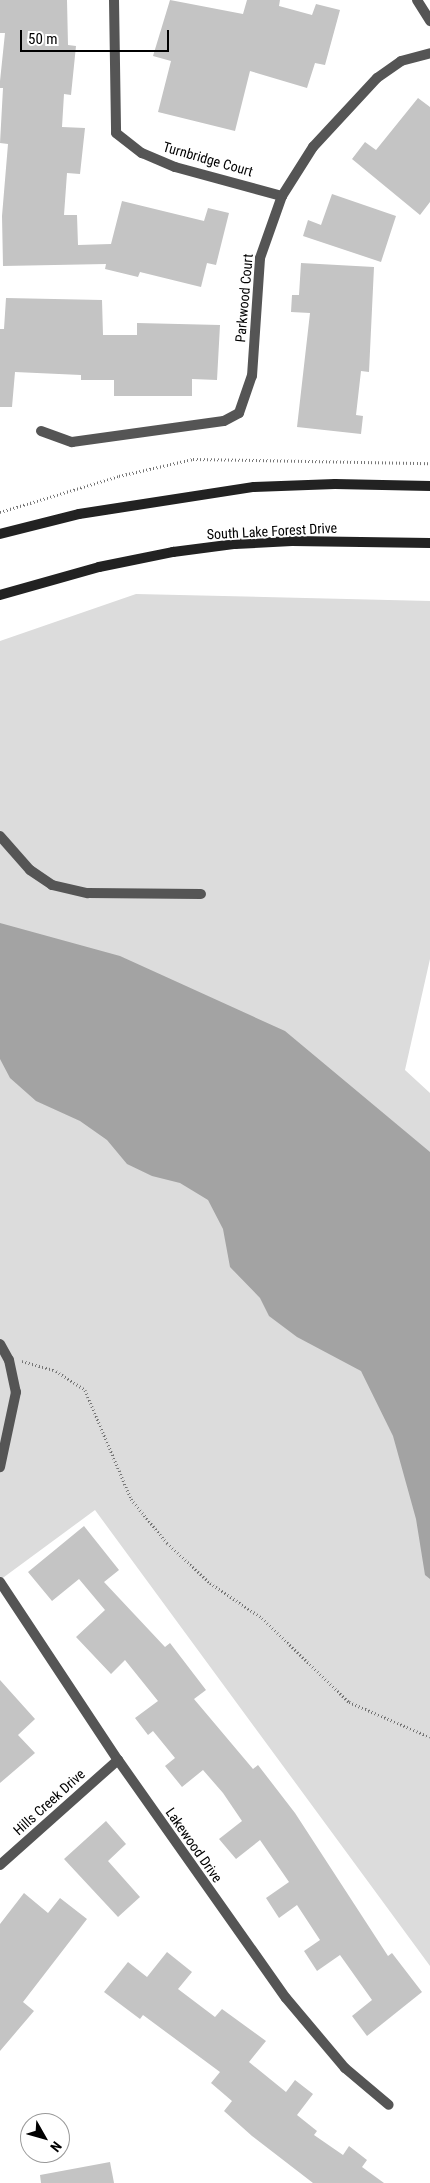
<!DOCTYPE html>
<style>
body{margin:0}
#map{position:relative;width:430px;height:2183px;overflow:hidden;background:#fff;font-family:"Roboto Condensed",sans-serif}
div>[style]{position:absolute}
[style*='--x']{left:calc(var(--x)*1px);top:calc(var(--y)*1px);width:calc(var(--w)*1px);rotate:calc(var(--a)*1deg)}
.green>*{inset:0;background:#dcdcdc}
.water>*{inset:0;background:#a3a3a3}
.building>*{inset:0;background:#c4c4c4}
.path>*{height:3px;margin-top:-1.5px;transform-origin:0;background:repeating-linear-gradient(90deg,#777 0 1px,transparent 0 3.5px)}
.service>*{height:10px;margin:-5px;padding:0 5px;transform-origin:5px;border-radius:5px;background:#555}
.minor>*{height:10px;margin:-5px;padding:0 5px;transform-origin:5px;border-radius:5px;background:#555}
.secondary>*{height:10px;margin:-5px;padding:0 5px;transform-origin:5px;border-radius:5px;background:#222}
span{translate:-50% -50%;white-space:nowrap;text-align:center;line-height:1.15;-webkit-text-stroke:4px #fff;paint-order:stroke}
.street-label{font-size:14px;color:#000}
.north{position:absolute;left:20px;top:2113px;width:50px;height:50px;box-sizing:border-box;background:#fff;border:1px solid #999;border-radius:50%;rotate:128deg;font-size:14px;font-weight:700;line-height:20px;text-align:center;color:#000}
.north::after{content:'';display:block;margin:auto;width:18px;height:22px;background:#000;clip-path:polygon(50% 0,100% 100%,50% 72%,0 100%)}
.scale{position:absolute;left:20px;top:30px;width:149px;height:22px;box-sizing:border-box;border:2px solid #000;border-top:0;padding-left:6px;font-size:15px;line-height:18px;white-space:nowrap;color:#000;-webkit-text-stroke:4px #fff;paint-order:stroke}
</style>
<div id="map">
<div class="green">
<div style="clip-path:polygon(136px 594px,430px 601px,430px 959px,405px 1070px,430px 1093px,430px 1966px,95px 1510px,0 1580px,0 641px)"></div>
</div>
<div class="water">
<div style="clip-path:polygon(0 923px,120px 956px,285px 1031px,430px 1152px,430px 1579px,425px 1575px,416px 1519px,393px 1436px,361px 1371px,297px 1337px,269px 1316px,260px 1298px,230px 1267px,223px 1229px,208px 1200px,180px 1183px,152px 1176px,127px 1164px,107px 1140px,80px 1121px,36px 1101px,10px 1078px,0 1059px)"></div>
</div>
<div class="building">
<div style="clip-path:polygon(0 0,67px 0,68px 45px,76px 46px,71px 95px,64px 94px,62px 127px,85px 128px,80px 174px,67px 173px,64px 215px,77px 215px,78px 245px,111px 244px,122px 201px,204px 221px,208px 208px,229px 213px,216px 265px,207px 263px,201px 287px,140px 272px,138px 277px,105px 269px,106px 264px,3px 266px,2px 216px,8px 144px,0 143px,3px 88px,0 88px,0 81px,5px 33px,0 33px)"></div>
<div style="clip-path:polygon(170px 0,243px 14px,247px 0,280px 0,279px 6px,312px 15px,316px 4px,340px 10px,325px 65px,315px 63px,307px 88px,250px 71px,235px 131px,158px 112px,171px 61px,153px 56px)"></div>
<div style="clip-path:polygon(418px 98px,430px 107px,430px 202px,420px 215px,352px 159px,365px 142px,376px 150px)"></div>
<div style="clip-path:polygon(332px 194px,396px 216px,381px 262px,303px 236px,308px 220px,321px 225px)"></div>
<div style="clip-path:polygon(301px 263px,374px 267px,369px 372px,361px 371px,356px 415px,363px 416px,361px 434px,297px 427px,310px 313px,291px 312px,292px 295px,299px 295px)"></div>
<div style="clip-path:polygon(6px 298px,102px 300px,103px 335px,137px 335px,137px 323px,220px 325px,217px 380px,192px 379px,192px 396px,114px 396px,114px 380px,81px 380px,81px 375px,15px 372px,12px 407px,0 407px,0 329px,4px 329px)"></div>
<div style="clip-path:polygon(84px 1526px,119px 1570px,104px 1582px,165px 1647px,170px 1643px,206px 1690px,194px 1699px,253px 1769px,258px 1765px,295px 1813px,388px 1956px,392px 1953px,422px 1992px,367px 2036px,352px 2016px,372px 2000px,340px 1955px,317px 1971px,304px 1951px,320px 1940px,297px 1905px,279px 1918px,266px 1898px,289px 1882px,260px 1840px,236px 1859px,219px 1839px,242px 1821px,223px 1793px,203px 1770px,182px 1787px,165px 1766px,175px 1758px,153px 1731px,148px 1735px,135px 1718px,158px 1701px,125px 1660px,111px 1674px,76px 1637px,105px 1610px,79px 1579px,52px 1601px,28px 1572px)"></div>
<div style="clip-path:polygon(0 1680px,35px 1719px,18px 1735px,35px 1753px,0 1783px)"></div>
<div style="clip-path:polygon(106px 1821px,126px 1844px,108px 1861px,140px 1897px,118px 1917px,64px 1859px)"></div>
<div style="clip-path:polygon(24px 1893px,48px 1913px,60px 1898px,87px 1919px,23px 2002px,34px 2011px,0 2051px,0 1924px)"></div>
<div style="clip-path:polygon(167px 1952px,192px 1972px,178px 1989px,215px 2017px,222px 2009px,266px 2041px,249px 2062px,286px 2092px,295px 2080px,313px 2094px,297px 2115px,317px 2131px,314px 2135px,343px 2155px,349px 2146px,367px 2160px,362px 2167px,384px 2183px,313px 2183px,252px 2136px,224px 2111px,232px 2101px,211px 2083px,220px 2072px,143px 2015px,140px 2019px,104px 1992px,128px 1962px,147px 1977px)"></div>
<div style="clip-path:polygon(110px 2162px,114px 2183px,41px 2183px,40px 2175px)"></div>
</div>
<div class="path">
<div style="--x:0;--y:512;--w:124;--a:-16.8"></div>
<div style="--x:119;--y:476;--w:76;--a:-12.9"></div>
<div style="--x:193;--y:459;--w:237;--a:1"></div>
<div style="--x:22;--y:1361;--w:35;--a:16"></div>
<div style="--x:56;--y:1371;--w:35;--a:33"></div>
<div style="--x:85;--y:1390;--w:118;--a:67.1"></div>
<div style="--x:131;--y:1499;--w:57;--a:50.7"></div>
<div style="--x:167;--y:1543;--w:59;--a:42.9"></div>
<div style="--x:210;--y:1583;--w:63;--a:33.9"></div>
<div style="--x:262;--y:1618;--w:121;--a:44"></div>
<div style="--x:349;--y:1702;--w:88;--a:23.4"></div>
</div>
<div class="service">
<div style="--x:0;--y:836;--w:45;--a:48.6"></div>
<div style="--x:30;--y:870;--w:27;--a:34"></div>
<div style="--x:52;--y:885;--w:37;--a:13"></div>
<div style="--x:88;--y:893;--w:113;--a:0.5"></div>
</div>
<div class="minor">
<div style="--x:114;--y:0;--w:133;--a:89.1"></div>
<div style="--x:116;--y:133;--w:33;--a:38"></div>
<div style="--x:142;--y:153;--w:36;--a:23"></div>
<div style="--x:175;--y:167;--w:111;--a:15.2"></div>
<div style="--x:417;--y:0;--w:25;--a:58"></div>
<div style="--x:41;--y:431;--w:33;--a:20"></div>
<div style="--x:72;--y:442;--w:153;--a:-7.9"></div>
<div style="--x:224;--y:421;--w:17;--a:-28"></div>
<div style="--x:239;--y:413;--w:39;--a:-71"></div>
<div style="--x:252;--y:376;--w:118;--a:-86.1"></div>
<div style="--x:260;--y:258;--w:66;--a:-70.5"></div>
<div style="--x:282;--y:196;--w:58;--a:-57.7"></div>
<div style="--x:313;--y:147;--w:94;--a:-47.2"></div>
<div style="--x:377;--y:78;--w:29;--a:-35"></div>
<div style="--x:401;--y:61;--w:30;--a:-15"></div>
<div style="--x:0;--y:1344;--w:18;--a:61"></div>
<div style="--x:9;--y:1360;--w:33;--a:78"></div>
<div style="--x:16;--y:1392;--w:77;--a:102"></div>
<div style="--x:0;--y:1582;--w:214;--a:56.5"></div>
<div style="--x:118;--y:1760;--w:291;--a:54.8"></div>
<div style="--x:286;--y:1998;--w:92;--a:49.9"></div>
<div style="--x:345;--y:2068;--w:57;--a:40.1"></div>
<div style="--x:0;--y:1865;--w:158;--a:-41.7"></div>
</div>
<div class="secondary">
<div style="--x:0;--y:534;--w:81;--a:-14.2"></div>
<div style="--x:79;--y:514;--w:177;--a:-8.8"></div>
<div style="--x:254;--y:487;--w:81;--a:-2.1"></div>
<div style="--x:335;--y:484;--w:95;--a:1.2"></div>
<div style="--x:0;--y:595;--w:103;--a:-15.8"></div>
<div style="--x:99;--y:567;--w:76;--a:-11.5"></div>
<div style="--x:173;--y:552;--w:63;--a:-7.4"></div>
<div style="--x:235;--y:544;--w:57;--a:-3"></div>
<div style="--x:292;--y:541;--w:138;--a:0.8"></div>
</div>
<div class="street-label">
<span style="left:208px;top:159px;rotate:16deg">Turnbridge Court</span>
<span style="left:244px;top:298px;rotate:-85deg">Parkwood Court</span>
<span style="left:272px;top:531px;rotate:-3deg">South Lake Forest Drive</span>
<span style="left:49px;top:1802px;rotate:-42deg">Hills Creek Drive</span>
<span style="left:194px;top:1845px;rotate:55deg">Lakewood Drive</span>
</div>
<div class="north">N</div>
<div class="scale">50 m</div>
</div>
